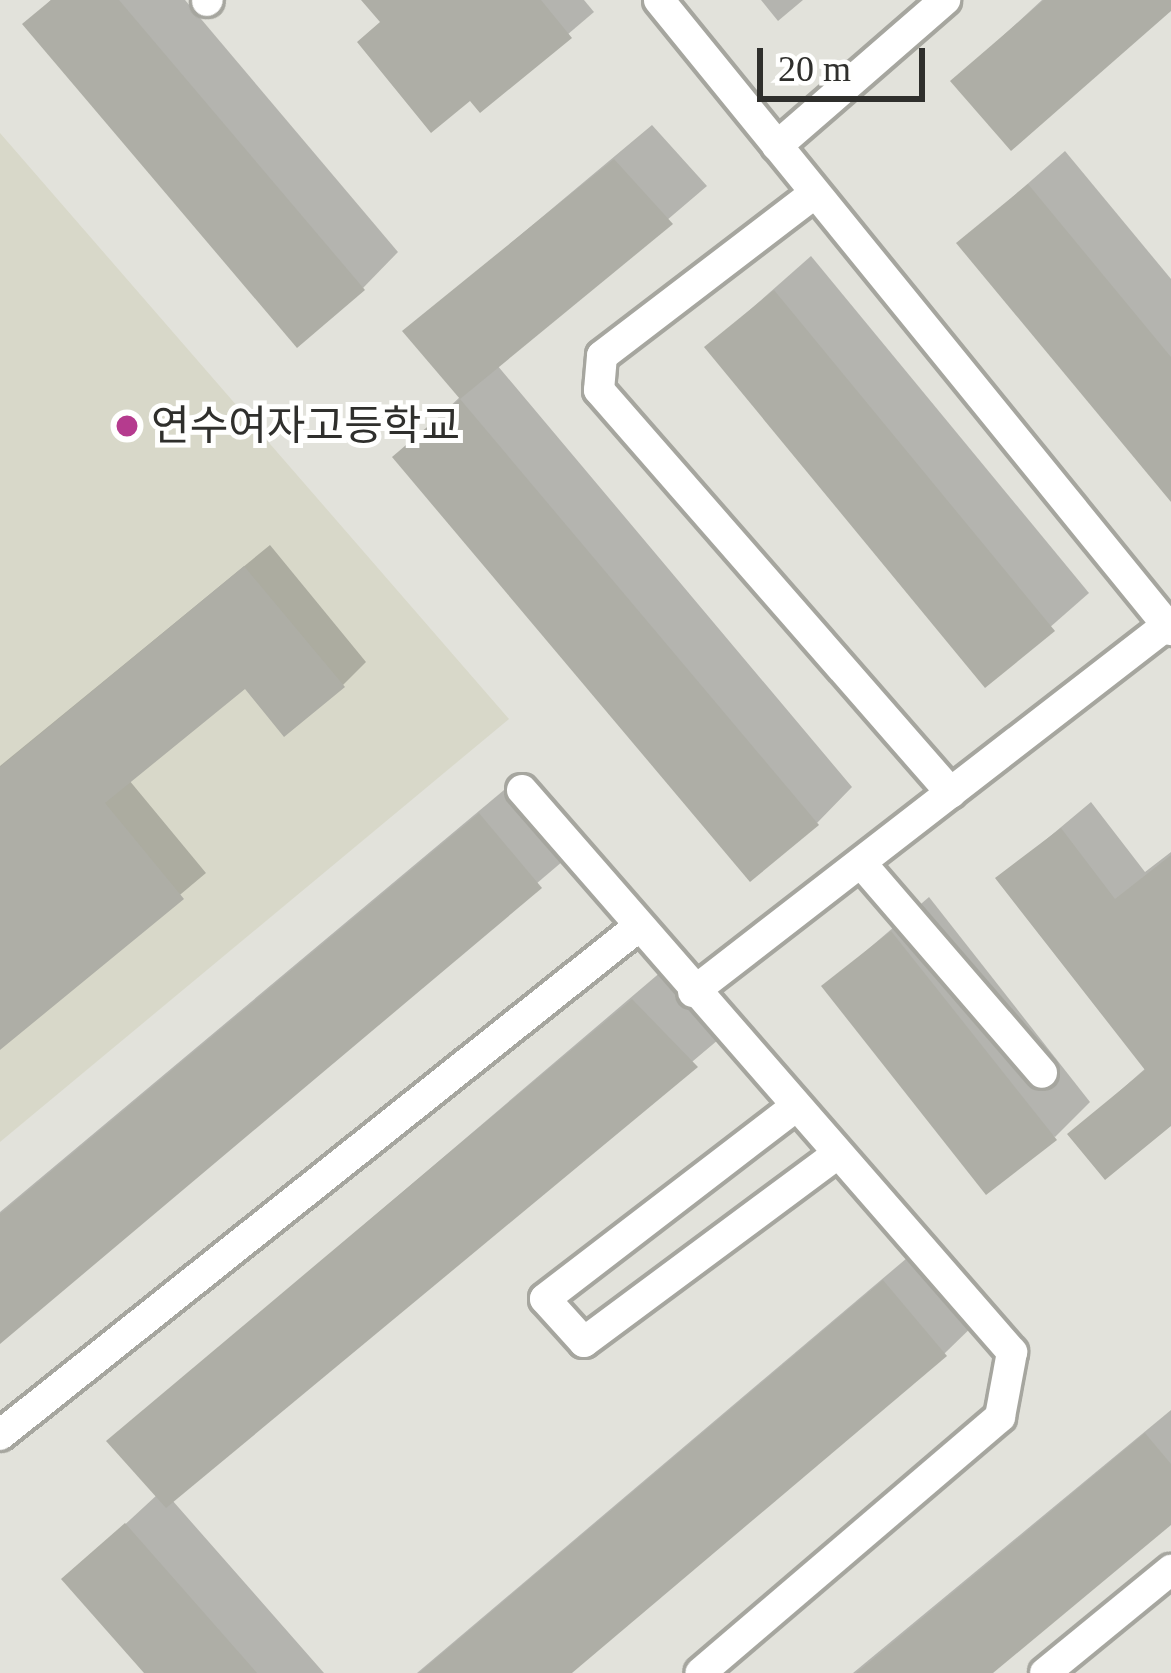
<!DOCTYPE html>
<meta charset="utf-8">
<style>
body{margin:0}
#map{position:relative;width:1171px;height:1673px;overflow:hidden;background:#e2e2db;font-family:"Times New Roman","Noto Sans KR",serif}
div>[style]{position:absolute}
[style*='--x']{left:calc(var(--x)*1px);top:calc(var(--y)*1px);width:calc(var(--w)*1px);rotate:calc(var(--a)*1deg)}
.built>*{inset:0;background:#d8d8c9}
.shadow>*{inset:0;background:#0003}
.building>*{inset:0;background:#aeaea6}
.roads{filter:drop-shadow(3px 0 #a6a69f) drop-shadow(-3px 0 #a6a69f) drop-shadow(0 3px #a6a69f) drop-shadow(0 -3px #a6a69f)}
.service>*{height:30px;margin:-15px;padding:0 15px;transform-origin:15px;border-radius:15px;background:#fff}
.dots>*{width:33px;height:33px;translate:-50% -50%;box-sizing:border-box;border:6px solid #fffffe;border-radius:50%}
span{translate:-50% -50%;white-space:nowrap;text-align:center;line-height:1.15;-webkit-text-stroke:10px #fffffe;paint-order:stroke}
.poi-label{font-size:42px;color:#2f2f2c}
.left{translate:0 -50%;text-align:left}
.scale{position:absolute;left:757px;top:48px;width:168px;height:54px;box-sizing:border-box;border:6px solid #2f2f2c;border-top:0;padding-left:15px;font-size:36px;line-height:42px;white-space:nowrap;color:#2f2f2c;-webkit-text-stroke:9px #fffffe;paint-order:stroke}
</style>
<div id="map">
<div class="built">
<div style="clip-path:polygon(0 133px,509px 719px,0 1142px)"></div>
</div>
<div class="shadow">
<div style="clip-path:polygon(51px 0,185px 0,398px 252px,363px 288px,27px 24px)"></div>
<div style="clip-path:polygon(386px 0,584px 0,594px 12px,480px 109px,382px 21px)"></div>
<div style="clip-path:polygon(761px 0,803px 0,778px 21px)"></div>
<div style="clip-path:polygon(1042px 0,1171px 0,1171px 7px,954px 81px)"></div>
<div style="clip-path:polygon(652px 125px,707px 186px,497px 365px,852px 787px,817px 823px,396px 457px,461px 396px,406px 331px)"></div>
<div style="clip-path:polygon(1065px 151px,1171px 279px,1171px 498px,960px 243px)"></div>
<div style="clip-path:polygon(811px 256px,1089px 593px,985px 684px,708px 347px)"></div>
<div style="clip-path:polygon(270px 545px,366px 662px,343px 685px,245px 685px,129px 780px,206px 873px,0 1046px,0 766px)"></div>
<div style="clip-path:polygon(516px 780px,576px 850px,0 1340px,0 1212px)"></div>
<div style="clip-path:polygon(1091px 802px,1145px 872px,1171px 852px,1171px 1122px,1071px 1134px,1147px 1067px,999px 879px)"></div>
<div style="clip-path:polygon(929px 897px,1090px 1102px,1055px 1137px,825px 986px)"></div>
<div style="clip-path:polygon(669px 965px,731px 1029px,172px 1500px,324px 1673px,148px 1673px,65px 1580px,158px 1494px,110px 1441px)"></div>
<div style="clip-path:polygon(920px 1247px,981px 1318px,945px 1353px,567px 1673px,417px 1673px)"></div>
<div style="clip-path:polygon(1171px 1410px,1171px 1521px,988px 1673px,853px 1673px)"></div>
</div>
<div class="building">
<div style="clip-path:polygon(51px 0,119px 0,365px 290px,297px 348px,22px 24px)"></div>
<div style="clip-path:polygon(361px 0,541px 0,572px 38px,480px 113px,470px 101px,431px 133px,357px 42px,380px 22px)"></div>
<div style="clip-path:polygon(1044px 0,1171px 0,1171px 11px,1011px 151px,950px 81px)"></div>
<div style="clip-path:polygon(614px 159px,673px 224px,460px 399px,402px 331px)"></div>
<div style="clip-path:polygon(1028px 184px,1171px 357px,1171px 502px,956px 243px)"></div>
<div style="clip-path:polygon(774px 290px,1055px 631px,985px 688px,704px 347px)"></div>
<div style="clip-path:polygon(460px 399px,819px 825px,750px 882px,392px 457px)"></div>
<div style="clip-path:polygon(244px 566px,345px 687px,284px 737px,245px 689px,105px 803px,184px 899px,0 1050px,0 767px)"></div>
<div style="clip-path:polygon(479px 813px,542px 888px,0 1344px,0 1214px)"></div>
<div style="clip-path:polygon(1061px 828px,1115px 899px,1171px 855px,1171px 1126px,1105px 1180px,1067px 1134px,1145px 1070px,995px 878px)"></div>
<div style="clip-path:polygon(891px 931px,1057px 1140px,986px 1195px,821px 986px)"></div>
<div style="clip-path:polygon(632px 999px,698px 1067px,166px 1508px,106px 1441px)"></div>
<div style="clip-path:polygon(883px 1280px,947px 1356px,572px 1673px,419px 1673px)"></div>
<div style="clip-path:polygon(1145px 1433px,1171px 1464px,1171px 1525px,993px 1673px,856px 1673px)"></div>
<div style="clip-path:polygon(125px 1523px,257px 1673px,144px 1673px,61px 1579px)"></div>
</div>
<div class="roads">
<div class="service">
<div style="--x:659;--y:0;--w:812;--a:50.9"></div>
<div style="--x:207;--y:1;--w:1;--a:-45"></div>
<div style="--x:777;--y:146;--w:223;--a:-41"></div>
<div style="--x:815;--y:193;--w:268;--a:142.6"></div>
<div style="--x:602;--y:356;--w:34;--a:95"></div>
<div style="--x:599;--y:390;--w:535;--a:48.86"></div>
<div style="--x:522;--y:790;--w:746;--a:48.92"></div>
<div style="--x:1012;--y:1352;--w:66;--a:100.5"></div>
<div style="--x:1000;--y:1417;--w:394;--a:139.5"></div>
<div style="--x:861;--y:863;--w:277;--a:49.2"></div>
<div style="--x:693;--y:992;--w:599;--a:-37.75"></div>
<div style="--x:795;--y:1107;--w:315;--a:142.5"></div>
<div style="--x:545;--y:1299;--w:58;--a:47.8"></div>
<div style="--x:584;--y:1342;--w:315;--a:-36.6"></div>
<div style="--x:0;--y:1435;--w:816;--a:-38.53"></div>
<div style="--x:1045;--y:1673;--w:163;--a:-39.3"></div>
</div>
</div>
<div class="dots">
<div style="left:127px;top:426px;background:#b53b8e"></div>
</div>
<div class="poi-label">
<span class="left" style="left:151px;top:426px">연수여자고등학교</span>
</div>
<div class="scale">20 m</div>
</div>
